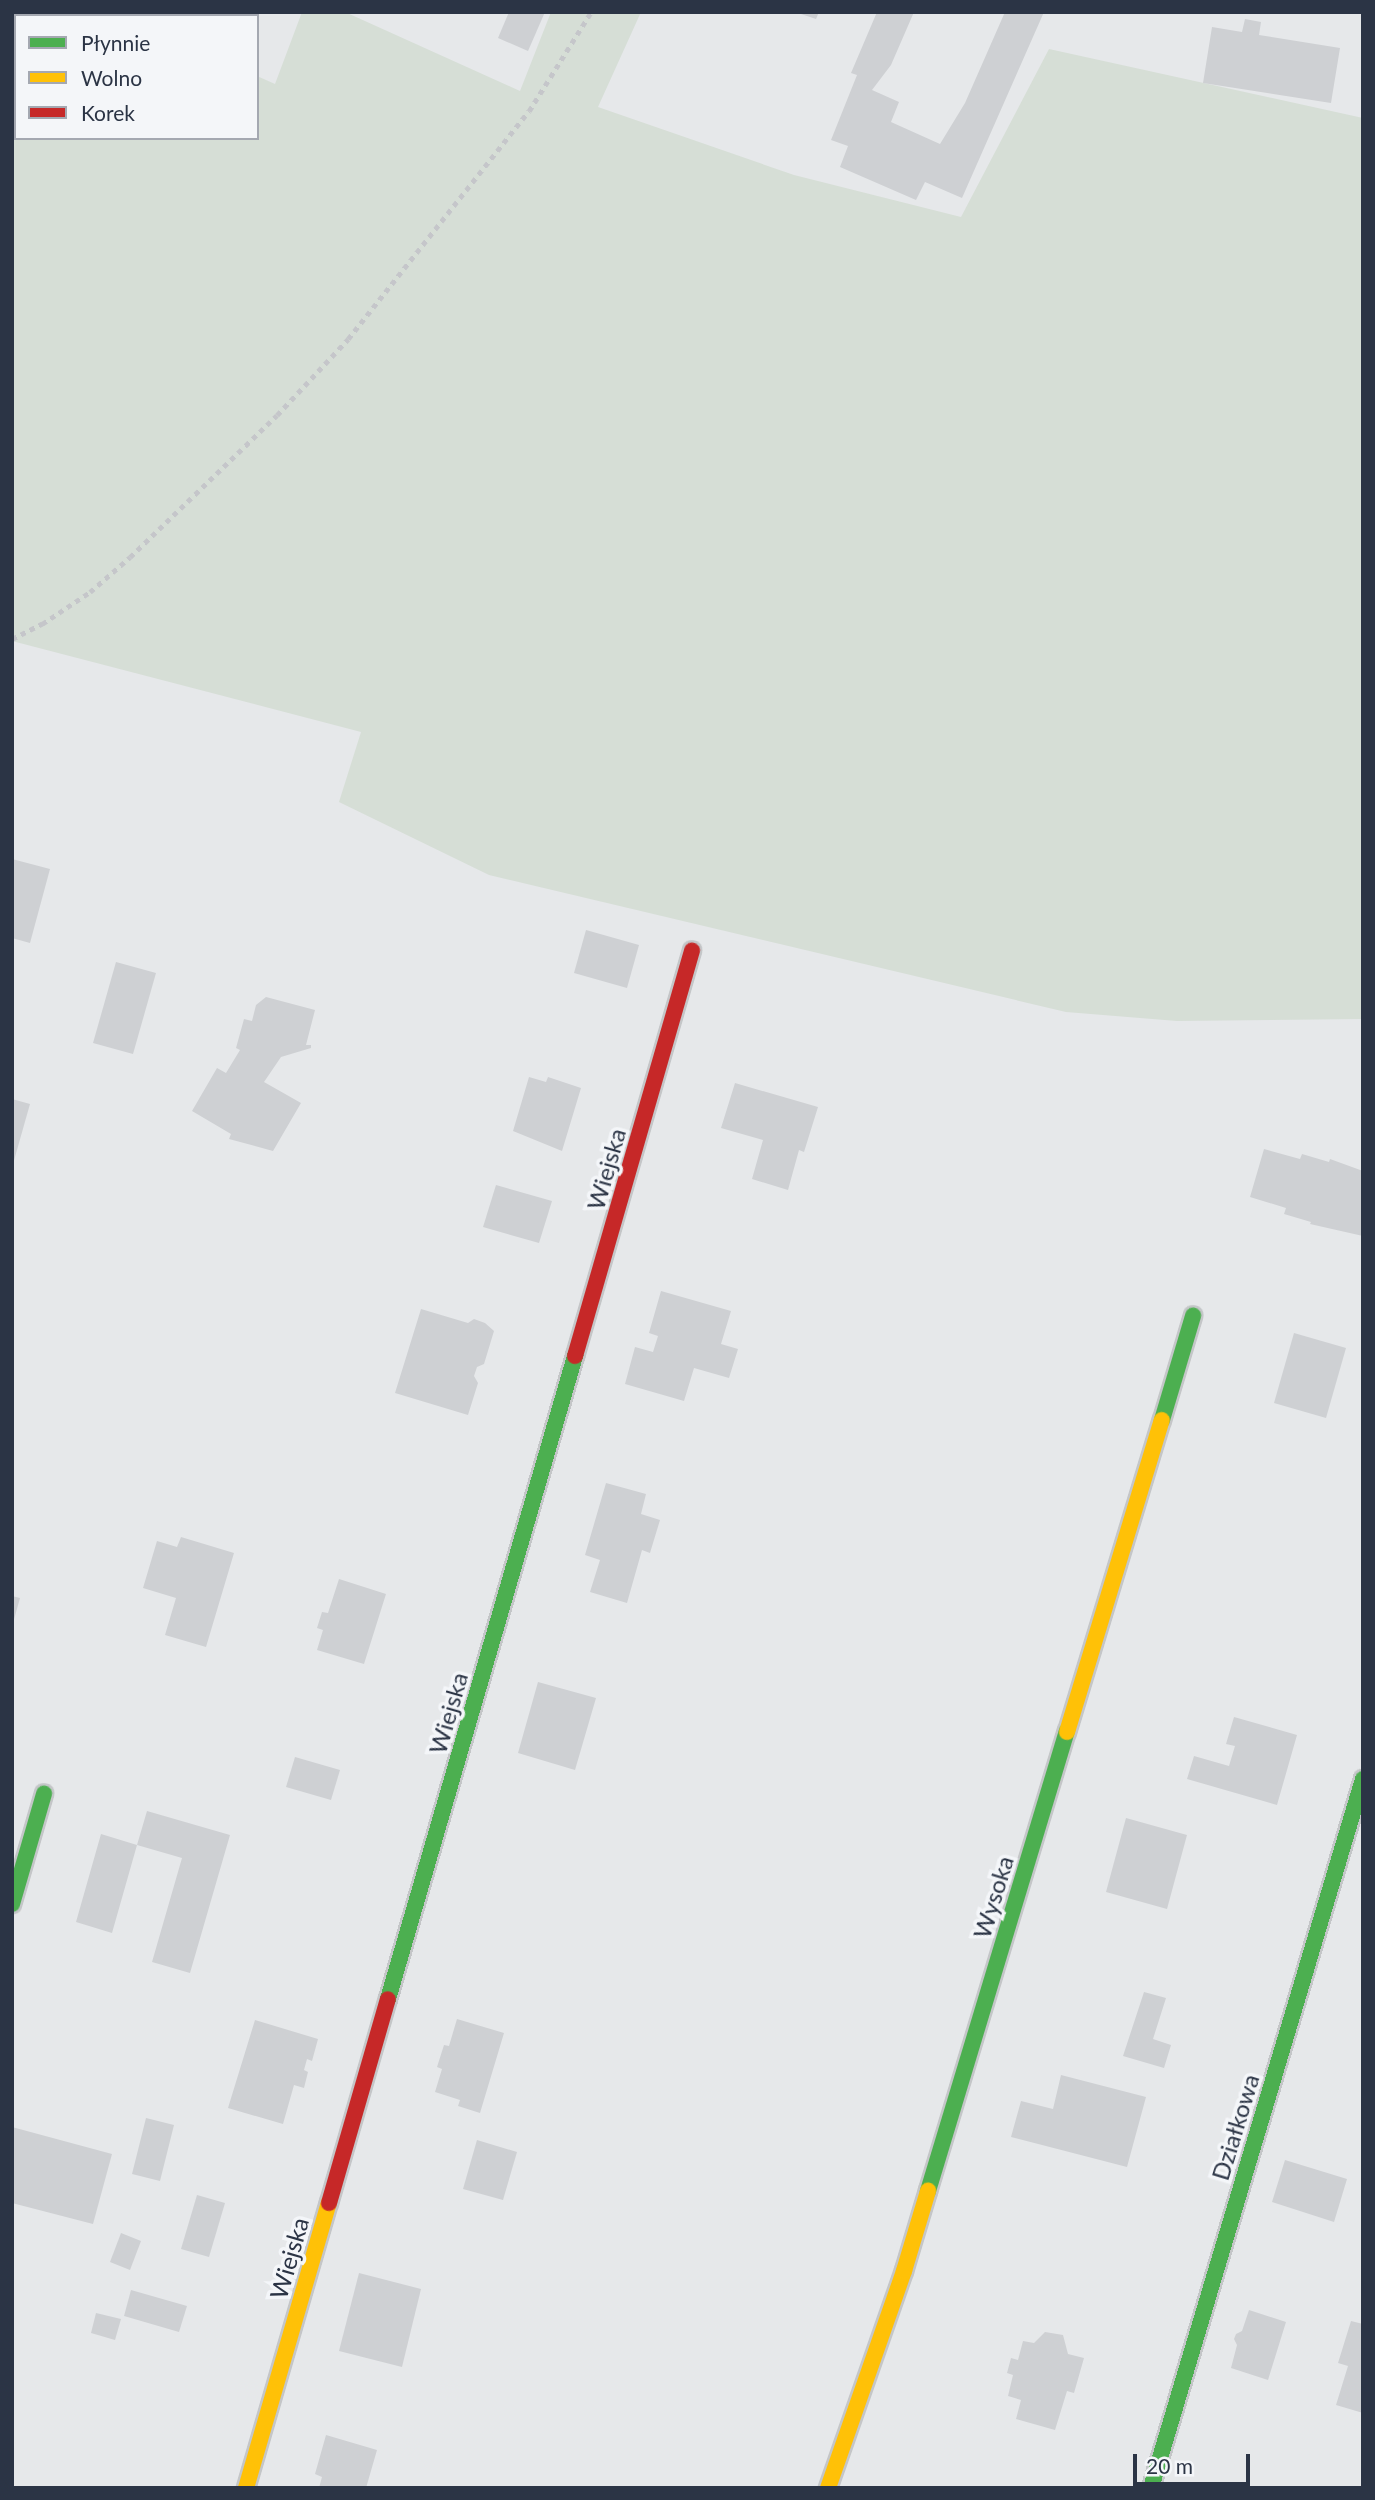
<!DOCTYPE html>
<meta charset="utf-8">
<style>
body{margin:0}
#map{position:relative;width:1375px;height:2500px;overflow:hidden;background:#e6e8ea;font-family:Lato,sans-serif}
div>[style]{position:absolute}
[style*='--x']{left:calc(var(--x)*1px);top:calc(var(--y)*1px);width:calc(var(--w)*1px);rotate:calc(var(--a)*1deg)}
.green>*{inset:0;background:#d6ded6}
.building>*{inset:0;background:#ced0d3}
.path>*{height:4.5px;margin-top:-2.25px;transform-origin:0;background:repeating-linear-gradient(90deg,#c5c6ca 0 5px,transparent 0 10px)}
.roads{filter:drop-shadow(2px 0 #c4c6c8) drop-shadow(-2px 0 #c4c6c8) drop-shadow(0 2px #c4c6c8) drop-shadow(0 -2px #c4c6c8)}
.fast>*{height:16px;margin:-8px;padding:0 8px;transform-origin:8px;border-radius:8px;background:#4caf50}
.slow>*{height:16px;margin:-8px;padding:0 8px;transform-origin:8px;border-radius:8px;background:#ffc107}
.jam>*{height:16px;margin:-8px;padding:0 8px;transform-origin:8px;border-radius:8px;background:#c62828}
span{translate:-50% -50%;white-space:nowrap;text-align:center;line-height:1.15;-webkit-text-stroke:7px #f4f6f9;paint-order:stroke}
.street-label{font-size:24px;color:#2b3445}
.frame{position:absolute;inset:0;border:14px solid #2b3445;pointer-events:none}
.legend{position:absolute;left:14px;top:14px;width:245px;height:126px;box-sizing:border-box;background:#f4f6f9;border:2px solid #a4a8b1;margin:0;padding:9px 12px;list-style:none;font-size:21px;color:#2b3445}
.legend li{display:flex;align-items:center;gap:14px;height:35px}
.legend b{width:35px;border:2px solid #a4a8b1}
.scale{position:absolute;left:1133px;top:2454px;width:117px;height:32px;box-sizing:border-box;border:4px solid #2b3445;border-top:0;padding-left:9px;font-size:21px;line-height:24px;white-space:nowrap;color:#2b3445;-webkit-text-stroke:5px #f4f6f9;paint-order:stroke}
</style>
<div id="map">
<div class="green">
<div style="clip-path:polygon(12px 12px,134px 12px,141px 16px,16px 16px,16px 138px,257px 138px,257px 76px,275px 84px,302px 12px,345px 12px,520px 91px,551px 12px,641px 12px,598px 107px,794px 175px,961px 217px,1049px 49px,1363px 118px,1363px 1019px,1177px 1021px,1066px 1012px,489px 875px,339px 802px,361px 732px,12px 641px)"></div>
</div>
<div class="building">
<div style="clip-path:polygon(509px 12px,545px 12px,528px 51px,498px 38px)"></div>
<div style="clip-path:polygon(795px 12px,819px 12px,816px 19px)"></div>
<div style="clip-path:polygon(877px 12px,914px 12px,891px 65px,872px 90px,899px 102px,891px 122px,940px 144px,965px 103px,1005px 12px,1044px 12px,962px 198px,925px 182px,916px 200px,840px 167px,848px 146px,831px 140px,857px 75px,851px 73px)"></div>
<div style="clip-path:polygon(1245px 19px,1261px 22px,1259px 35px,1340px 48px,1331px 103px,1203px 83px,1212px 27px,1242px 32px)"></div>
<div style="clip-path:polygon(12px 859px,50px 869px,30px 943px,12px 938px)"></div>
<div style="clip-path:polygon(586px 930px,639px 945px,627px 988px,574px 973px)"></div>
<div style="clip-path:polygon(116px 962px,156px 973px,133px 1054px,93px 1043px)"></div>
<div style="clip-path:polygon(266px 997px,315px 1010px,306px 1045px,311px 1045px,311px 1048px,281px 1057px,264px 1082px,301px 1103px,273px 1151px,229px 1139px,231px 1134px,192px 1111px,217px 1068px,226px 1073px,240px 1050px,236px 1048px,244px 1019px,252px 1021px,256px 1005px)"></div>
<div style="clip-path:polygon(529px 1077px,546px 1082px,548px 1077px,581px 1088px,562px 1151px,513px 1131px)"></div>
<div style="clip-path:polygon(735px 1083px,818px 1107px,804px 1152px,799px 1150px,788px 1190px,752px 1179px,763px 1140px,721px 1128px)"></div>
<div style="clip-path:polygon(12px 1099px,30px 1104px,13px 1164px,12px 1164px)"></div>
<div style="clip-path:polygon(1264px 1149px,1300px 1159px,1302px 1154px,1329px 1162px,1330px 1159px,1363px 1171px,1363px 1236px,1310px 1224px,1311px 1222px,1284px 1214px,1286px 1208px,1250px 1197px)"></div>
<div style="clip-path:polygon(496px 1185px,552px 1201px,539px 1243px,483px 1227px)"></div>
<div style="clip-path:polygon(661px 1291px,731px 1311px,721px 1344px,738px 1349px,729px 1378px,694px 1368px,684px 1401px,625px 1384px,635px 1347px,653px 1352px,658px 1336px,649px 1333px)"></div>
<div style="clip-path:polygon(421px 1309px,468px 1323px,474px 1319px,485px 1323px,494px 1331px,484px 1364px,477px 1367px,474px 1376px,478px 1383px,468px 1415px,395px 1393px)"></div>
<div style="clip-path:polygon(1294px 1333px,1346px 1348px,1326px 1418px,1274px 1403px)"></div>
<div style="clip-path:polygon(606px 1483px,646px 1494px,641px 1514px,660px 1520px,650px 1553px,642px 1550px,627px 1603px,590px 1592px,600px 1560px,585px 1555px)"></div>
<div style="clip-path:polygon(181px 1537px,234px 1553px,206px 1647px,165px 1635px,176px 1598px,143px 1588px,157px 1541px,177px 1547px)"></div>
<div style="clip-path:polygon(339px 1579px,386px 1594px,364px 1664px,317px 1650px,323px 1630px,317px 1628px,322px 1612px,328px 1613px)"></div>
<div style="clip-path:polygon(12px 1596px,20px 1598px,13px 1623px,12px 1622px)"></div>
<div style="clip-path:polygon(538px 1682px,596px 1698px,575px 1770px,518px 1753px)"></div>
<div style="clip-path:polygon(1234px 1717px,1297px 1735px,1277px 1805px,1187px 1779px,1194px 1756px,1229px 1766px,1235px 1746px,1226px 1744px)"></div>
<div style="clip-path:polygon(295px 1757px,340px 1770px,331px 1800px,286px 1787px)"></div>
<div style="clip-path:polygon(147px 1811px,230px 1835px,190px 1973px,152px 1962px,182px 1858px,137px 1845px,112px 1933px,76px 1922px,101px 1834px,137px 1845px)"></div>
<div style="clip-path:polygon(1126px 1818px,1187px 1835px,1167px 1909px,1106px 1892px)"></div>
<div style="clip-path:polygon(1144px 1992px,1166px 1998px,1153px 2039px,1171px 2045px,1164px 2068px,1123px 2056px)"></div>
<div style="clip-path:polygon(457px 2019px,504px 2033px,480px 2113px,458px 2106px,460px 2100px,435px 2092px,442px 2069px,437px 2067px,444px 2045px,449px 2046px)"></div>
<div style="clip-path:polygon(255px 2020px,318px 2039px,312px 2061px,307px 2059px,304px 2070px,308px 2072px,304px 2088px,294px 2085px,283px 2124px,228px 2108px)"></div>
<div style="clip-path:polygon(1061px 2075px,1146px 2097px,1127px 2167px,1011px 2137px,1021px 2101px,1053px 2109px)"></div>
<div style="clip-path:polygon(146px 2118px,174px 2125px,160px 2181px,132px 2174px)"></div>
<div style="clip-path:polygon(12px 2127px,112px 2154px,93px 2224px,12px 2203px)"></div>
<div style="clip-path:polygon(477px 2140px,517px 2152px,503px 2200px,463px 2189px)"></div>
<div style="clip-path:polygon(1285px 2160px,1347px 2179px,1334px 2222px,1272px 2202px)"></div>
<div style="clip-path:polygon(197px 2195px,225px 2203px,209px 2257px,181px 2249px)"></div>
<div style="clip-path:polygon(121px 2233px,141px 2241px,130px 2270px,110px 2262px)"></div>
<div style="clip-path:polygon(359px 2273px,421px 2289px,402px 2367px,339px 2351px)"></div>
<div style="clip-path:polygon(131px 2290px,187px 2306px,179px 2332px,124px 2316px)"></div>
<div style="clip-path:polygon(1249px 2310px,1286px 2322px,1268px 2380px,1231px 2368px,1237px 2345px,1234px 2339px,1236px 2334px,1242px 2331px)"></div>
<div style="clip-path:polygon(96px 2313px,121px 2319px,115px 2340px,91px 2333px)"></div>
<div style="clip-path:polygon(1351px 2321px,1363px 2324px,1363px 2413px,1336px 2405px,1348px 2366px,1338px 2363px)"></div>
<div style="clip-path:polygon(1045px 2332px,1063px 2335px,1068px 2354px,1084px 2358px,1074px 2393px,1067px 2391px,1055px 2430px,1016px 2419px,1021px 2400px,1008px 2396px,1013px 2375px,1007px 2373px,1011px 2358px,1018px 2360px,1023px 2341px,1034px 2343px)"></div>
<div style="clip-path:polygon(326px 2435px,377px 2450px,366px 2488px,319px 2488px,322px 2477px,315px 2474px)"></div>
</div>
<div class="path">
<div style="--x:12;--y:639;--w:34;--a:-27"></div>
<div style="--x:42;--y:624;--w:58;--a:-33.7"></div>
<div style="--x:90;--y:592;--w:53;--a:-41.2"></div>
<div style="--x:130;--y:557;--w:204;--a:-44"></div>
<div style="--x:277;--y:415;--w:104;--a:-46.9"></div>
<div style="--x:348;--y:339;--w:291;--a:-51.6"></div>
<div style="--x:529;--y:111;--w:117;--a:-57.9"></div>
</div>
<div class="roads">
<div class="fast">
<div style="--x:1162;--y:1420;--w:109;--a:-73.4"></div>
<div style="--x:12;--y:1904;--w:115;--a:-73.8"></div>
<div style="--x:388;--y:1999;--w:670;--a:-73.78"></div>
<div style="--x:928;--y:2191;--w:480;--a:-73.2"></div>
<div style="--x:1151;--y:2488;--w:740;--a:-73.35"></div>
</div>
<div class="slow">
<div style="--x:1067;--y:1732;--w:326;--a:-73.1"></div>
<div style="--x:246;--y:2488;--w:297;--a:-73.8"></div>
<div style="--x:828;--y:2488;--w:230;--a:-70.7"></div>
<div style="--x:904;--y:2271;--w:84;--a:-73.3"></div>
</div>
<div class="jam">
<div style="--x:575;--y:1356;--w:422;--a:-73.9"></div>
<div style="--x:329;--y:2203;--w:212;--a:-73.9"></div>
</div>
</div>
<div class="street-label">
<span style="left:606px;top:1169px;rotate:-74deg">Wiejska</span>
<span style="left:448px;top:1713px;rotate:-74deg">Wiejska</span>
<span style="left:993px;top:1897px;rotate:-73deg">Wysoka</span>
<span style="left:1235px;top:2127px;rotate:-73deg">Działkowa</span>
<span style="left:289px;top:2258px;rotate:-74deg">Wiejska</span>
</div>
<div class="frame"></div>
<ul class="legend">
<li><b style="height:9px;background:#4caf50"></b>Płynnie</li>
<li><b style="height:9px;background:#ffc107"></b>Wolno</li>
<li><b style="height:9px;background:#c62828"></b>Korek</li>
</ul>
<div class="scale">20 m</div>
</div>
